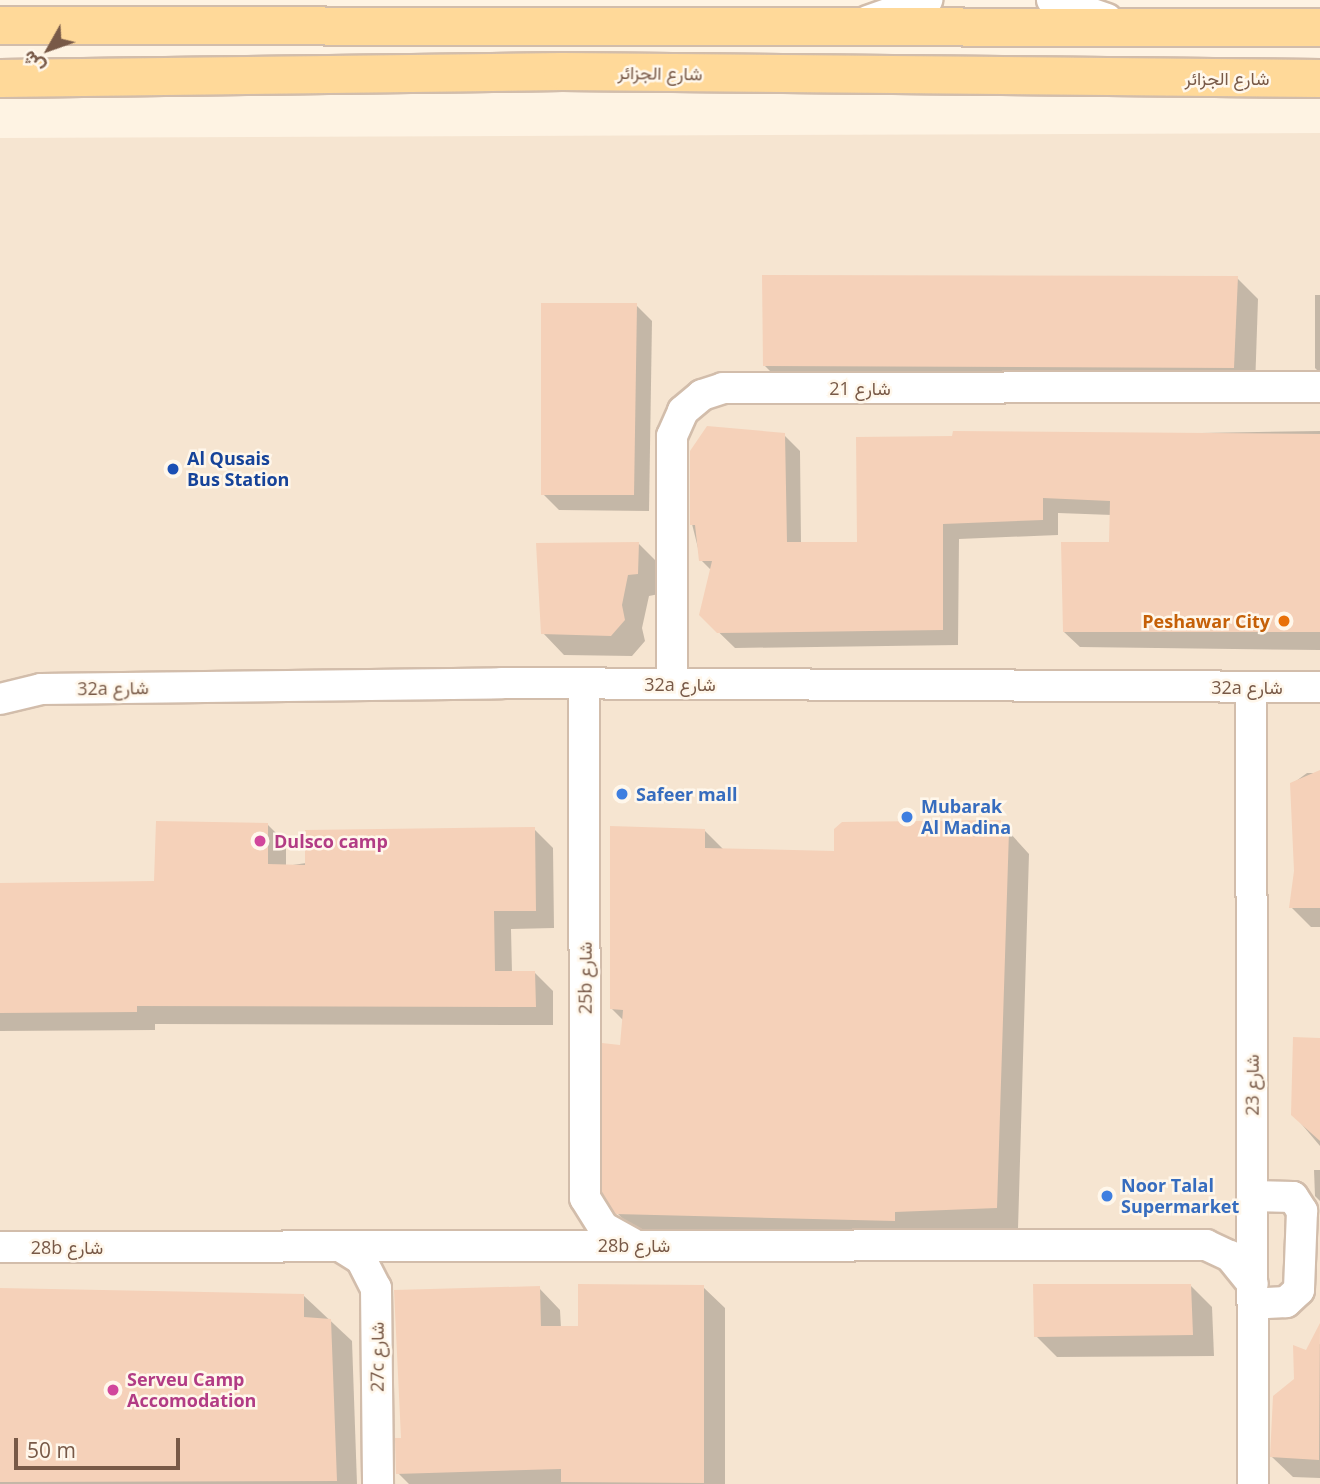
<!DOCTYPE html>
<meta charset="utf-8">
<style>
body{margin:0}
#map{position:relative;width:1320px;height:1484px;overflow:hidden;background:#fef3e3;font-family:"Open Sans",Vazirmatn,sans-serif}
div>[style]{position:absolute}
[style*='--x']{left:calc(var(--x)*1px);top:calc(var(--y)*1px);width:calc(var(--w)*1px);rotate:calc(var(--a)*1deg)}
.residential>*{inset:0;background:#f6e5d1}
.shadow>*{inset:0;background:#0003}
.building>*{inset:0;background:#f5d1b9}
.roads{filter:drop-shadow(2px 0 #d2bdab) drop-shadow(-2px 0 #d2bdab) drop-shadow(0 2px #d2bdab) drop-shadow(0 -2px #d2bdab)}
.minor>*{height:30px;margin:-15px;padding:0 15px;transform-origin:15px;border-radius:15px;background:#fff}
.major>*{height:37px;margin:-18.5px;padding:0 18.5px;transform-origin:18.5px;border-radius:18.5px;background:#ffd999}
.dots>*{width:19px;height:19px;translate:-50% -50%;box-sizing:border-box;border:4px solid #fff7eb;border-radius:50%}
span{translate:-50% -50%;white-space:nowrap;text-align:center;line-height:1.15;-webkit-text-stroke:5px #fff7eb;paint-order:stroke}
.street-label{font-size:18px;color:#785947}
.transit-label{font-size:18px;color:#164399;font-weight:700}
.left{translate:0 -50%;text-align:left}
.food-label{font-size:18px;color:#c56008;font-weight:700}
.right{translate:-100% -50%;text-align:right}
.shop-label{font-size:18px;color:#366cbe;font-weight:700}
.hotel-label{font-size:18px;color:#b23c85;font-weight:700}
.north{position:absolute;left:14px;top:14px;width:70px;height:70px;-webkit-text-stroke:5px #fff7eb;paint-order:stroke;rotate:230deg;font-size:19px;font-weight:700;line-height:28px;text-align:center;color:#785947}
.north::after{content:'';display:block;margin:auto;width:24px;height:32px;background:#785947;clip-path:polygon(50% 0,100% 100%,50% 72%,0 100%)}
.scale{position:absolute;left:14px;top:1438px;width:166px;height:32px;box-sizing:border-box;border:4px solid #785947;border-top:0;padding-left:9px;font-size:21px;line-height:24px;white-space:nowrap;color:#785947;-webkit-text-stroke:5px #fff7eb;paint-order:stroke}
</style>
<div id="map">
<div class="residential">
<div style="clip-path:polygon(1320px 133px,1320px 1484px,0 1484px,0 138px)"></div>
</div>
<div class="shadow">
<div style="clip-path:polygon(1237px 278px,1258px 299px,1255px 388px,786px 387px,765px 366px)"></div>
<div style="clip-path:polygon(1315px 295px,1320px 295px,1320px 373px,1315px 368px)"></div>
<div style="clip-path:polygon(636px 305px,652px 321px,649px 511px,559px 510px,543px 494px)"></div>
<div style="clip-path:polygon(1320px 431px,1320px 650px,1080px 647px,1064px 632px,1111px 544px,1112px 515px,1058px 513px,1058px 535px,959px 539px,958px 645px,735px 648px,701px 615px,711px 570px,701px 560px,692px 524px,784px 435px,800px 451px,801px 543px,859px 544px,857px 439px)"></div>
<div style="clip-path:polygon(639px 544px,660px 565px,659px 594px,649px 596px,642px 628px,645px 641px,632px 656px,564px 655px,543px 633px)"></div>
<div style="clip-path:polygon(1307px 773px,1320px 773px,1320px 927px,1311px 927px,1291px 907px,1296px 871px,1292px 784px)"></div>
<div style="clip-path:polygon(1000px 822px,1029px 854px,1018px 1229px,638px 1234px,617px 1213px,624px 1021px,612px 1009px,704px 830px,724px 850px,836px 853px)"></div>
<div style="clip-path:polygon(267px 824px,286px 843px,286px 866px,534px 829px,553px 848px,554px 928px,511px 929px,512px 973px,534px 972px,553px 991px,553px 1025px,155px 1024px,155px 1030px,0 1031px,0 885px,155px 883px)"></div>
<div style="clip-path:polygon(1320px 1040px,1320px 1146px,1293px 1114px)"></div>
<div style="clip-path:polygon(1314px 1170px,1320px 1170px,1320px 1201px,1315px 1196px)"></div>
<div style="clip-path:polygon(1191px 1286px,1212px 1307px,1214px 1356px,1057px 1357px,1036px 1336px)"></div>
<div style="clip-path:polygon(703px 1287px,725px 1308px,725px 1484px,409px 1484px,398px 1473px,403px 1440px,539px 1288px,560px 1310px,561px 1328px,579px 1328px)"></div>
<div style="clip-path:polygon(0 1293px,304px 1296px,352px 1341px,357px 1484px,0 1484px)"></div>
<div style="clip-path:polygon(1312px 1343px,1320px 1344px,1320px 1478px,1293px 1477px,1272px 1457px)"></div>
</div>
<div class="building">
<div style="clip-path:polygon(762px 275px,1238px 276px,1234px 368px,763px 366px)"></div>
<div style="clip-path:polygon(541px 303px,637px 303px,634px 495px,541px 495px)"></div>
<div style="clip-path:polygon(707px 426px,785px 433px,787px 542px,857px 542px,856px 437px,952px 436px,953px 431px,1320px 434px,1320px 632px,1063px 632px,1061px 542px,1109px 542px,1110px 501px,1043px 498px,1043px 520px,943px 524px,943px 630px,717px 633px,699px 615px,712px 561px,699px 561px,695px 525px,690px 525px,690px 451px)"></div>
<div style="clip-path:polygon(639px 542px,638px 574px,628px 575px,622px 605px,625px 620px,611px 636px,541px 634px,536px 543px)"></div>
<div style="clip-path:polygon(1320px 770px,1320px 908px,1289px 908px,1294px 871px,1290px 783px)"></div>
<div style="clip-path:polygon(1001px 820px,1001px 830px,1009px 831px,997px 1208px,895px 1212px,895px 1221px,615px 1214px,602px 1193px,602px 1043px,620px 1045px,623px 1010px,610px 1009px,610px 826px,705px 829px,705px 848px,834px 851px,834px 829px,842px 822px)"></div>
<div style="clip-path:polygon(156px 821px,268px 823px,268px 864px,305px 865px,305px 830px,535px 827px,536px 911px,494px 911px,495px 971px,535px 971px,536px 1007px,137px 1006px,137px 1012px,0 1013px,0 883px,154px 881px)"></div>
<div style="clip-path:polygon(1293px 1037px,1320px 1038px,1320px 1141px,1291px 1115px)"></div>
<div style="clip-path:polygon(578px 1284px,704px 1285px,704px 1483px,561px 1482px,561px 1469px,396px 1474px,395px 1438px,401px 1438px,394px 1290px,540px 1286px,541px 1326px,578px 1326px)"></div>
<div style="clip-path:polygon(1033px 1284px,1191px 1284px,1193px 1335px,1034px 1337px)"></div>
<div style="clip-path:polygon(0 1288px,304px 1294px,304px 1317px,331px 1319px,337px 1481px,0 1482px)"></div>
<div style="clip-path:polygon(1320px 1323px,1319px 1460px,1270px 1457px,1273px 1396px,1294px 1379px,1293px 1345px,1306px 1350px)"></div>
</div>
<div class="roads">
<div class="minor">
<div style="--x:1052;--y:0;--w:58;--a:19.1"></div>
<div style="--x:868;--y:21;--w:63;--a:-19.6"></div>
<div style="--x:584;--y:683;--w:515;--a:89.89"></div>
<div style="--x:585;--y:1198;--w:34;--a:58"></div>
<div style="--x:603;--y:1227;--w:33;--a:29"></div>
<div style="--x:672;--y:684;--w:248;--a:-90"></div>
<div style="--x:672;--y:436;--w:27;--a:-66"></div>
<div style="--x:683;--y:411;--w:25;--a:-40"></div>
<div style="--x:702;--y:395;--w:22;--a:-18"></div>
<div style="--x:723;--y:388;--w:597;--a:-0.1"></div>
<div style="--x:1251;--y:687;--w:797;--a:89.86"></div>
<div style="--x:0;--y:699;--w:42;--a:-13.7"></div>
<div style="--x:41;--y:689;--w:461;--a:-0.7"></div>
<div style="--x:502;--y:683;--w:818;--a:0.28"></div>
<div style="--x:1252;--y:1196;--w:41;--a:1.4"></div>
<div style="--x:1293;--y:1197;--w:17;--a:57"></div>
<div style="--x:1302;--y:1211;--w:79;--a:92.2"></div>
<div style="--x:1299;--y:1290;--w:18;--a:137"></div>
<div style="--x:1286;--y:1302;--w:33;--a:177"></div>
<div style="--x:340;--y:1246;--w:25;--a:32"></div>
<div style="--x:361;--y:1259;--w:33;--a:63"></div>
<div style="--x:376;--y:1288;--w:196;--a:89.4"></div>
<div style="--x:0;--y:1247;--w:1206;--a:-0.1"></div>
<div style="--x:1206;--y:1245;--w:26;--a:25"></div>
<div style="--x:1230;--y:1256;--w:36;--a:51"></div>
</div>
<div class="major">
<div style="--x:0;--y:25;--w:1320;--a:0.09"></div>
<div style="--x:0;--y:78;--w:562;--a:-0.71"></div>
<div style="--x:562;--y:71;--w:758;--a:0.53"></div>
</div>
</div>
<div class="dots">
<div style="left:173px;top:469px;background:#1a4fb4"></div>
<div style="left:1284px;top:621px;background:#e8710a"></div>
<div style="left:622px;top:794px;background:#3f7fe0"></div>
<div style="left:907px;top:817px;background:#3f7fe0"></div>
<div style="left:260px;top:841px;background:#d1479c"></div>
<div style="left:1107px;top:1196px;background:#3f7fe0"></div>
<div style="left:113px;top:1390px;background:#d1479c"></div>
</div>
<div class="street-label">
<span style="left:660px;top:73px;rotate:1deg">شارع الجزائر</span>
<span style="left:1227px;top:78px">شارع الجزائر</span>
<span style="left:860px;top:388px">شارع 21</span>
<span style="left:680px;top:684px">32a شارع</span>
<span style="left:1247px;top:687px">32a شارع</span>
<span style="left:113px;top:688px;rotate:-1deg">32a شارع</span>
<span style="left:585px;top:978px;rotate:-90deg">25b شارع</span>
<span style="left:1252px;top:1085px;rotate:-90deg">شارع 23</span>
<span style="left:634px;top:1245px">28b شارع</span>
<span style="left:67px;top:1247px">28b شارع</span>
<span style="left:377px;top:1357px;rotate:-90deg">27c شارع</span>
</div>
<div class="transit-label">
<span class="left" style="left:187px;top:469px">Al Qusais<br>Bus Station</span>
</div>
<div class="food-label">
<span class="right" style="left:1270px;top:621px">Peshawar City</span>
</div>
<div class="shop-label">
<span class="left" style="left:636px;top:794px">Safeer mall</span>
<span class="left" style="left:921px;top:817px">Mubarak<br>Al Madina</span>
<span class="left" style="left:1121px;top:1196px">Noor Talal<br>Supermarket</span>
</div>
<div class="hotel-label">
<span class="left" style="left:274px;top:841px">Dulsco camp</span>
<span class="left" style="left:127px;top:1390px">Serveu Camp<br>Accomodation</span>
</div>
<div class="north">ش</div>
<div class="scale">50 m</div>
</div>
